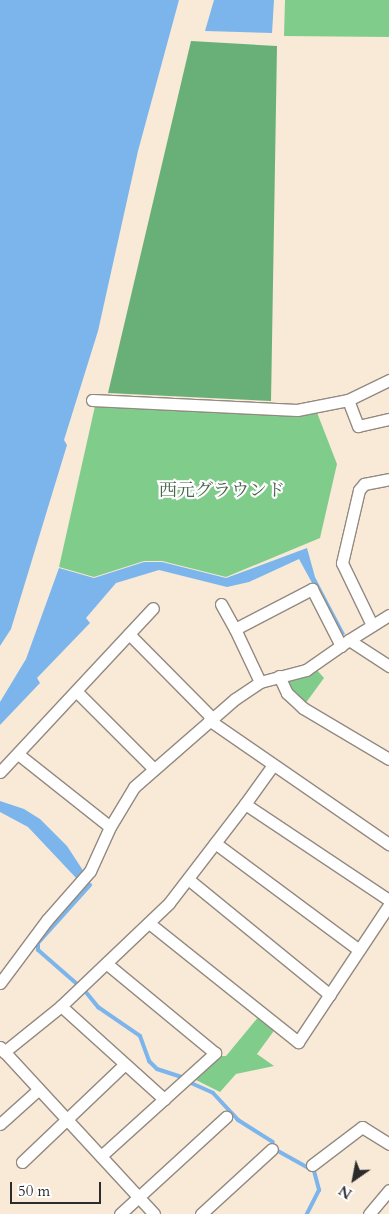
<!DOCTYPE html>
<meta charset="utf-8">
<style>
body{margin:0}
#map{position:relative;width:389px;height:1214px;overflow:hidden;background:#f9e9d7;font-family:Cardo,"Noto Serif JP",serif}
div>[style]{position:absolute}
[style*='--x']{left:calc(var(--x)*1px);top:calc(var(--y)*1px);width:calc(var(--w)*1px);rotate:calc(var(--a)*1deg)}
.green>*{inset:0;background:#80cd8b}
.forest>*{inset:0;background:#68b077}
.water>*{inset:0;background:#7cb5ec}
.stream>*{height:4px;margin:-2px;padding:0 2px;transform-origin:2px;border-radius:2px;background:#7cb5ec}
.roads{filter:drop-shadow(1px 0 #928a81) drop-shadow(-1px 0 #928a81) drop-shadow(0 1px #928a81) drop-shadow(0 -1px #928a81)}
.minor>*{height:11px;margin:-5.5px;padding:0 5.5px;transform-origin:5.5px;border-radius:5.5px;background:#fff}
span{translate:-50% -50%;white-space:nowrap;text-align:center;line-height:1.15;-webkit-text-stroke:4.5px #fff;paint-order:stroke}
.park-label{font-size:18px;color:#49644d}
.north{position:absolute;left:329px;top:1154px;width:50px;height:50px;-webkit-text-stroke:4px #fff;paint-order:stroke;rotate:213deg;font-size:14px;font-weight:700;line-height:20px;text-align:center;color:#2b2b2b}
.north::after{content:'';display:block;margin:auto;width:18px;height:22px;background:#2b2b2b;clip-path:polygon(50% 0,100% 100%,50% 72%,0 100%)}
.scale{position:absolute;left:10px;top:1182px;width:91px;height:22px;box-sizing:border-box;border:2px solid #2b2b2b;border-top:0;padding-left:6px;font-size:15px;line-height:18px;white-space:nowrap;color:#2b2b2b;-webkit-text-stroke:4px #fff;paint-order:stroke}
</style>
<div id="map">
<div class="green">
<div style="clip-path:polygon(285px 0,389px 0,389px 37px,284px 36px)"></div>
<div style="clip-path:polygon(122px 404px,316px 410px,337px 464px,320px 538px,226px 577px,162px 561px,144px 561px,94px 577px,59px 567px,95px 406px)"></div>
<div style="clip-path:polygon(316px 669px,324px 678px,305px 704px,288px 685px,289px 678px)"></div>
<div style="clip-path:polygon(260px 1015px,276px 1028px,257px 1054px,274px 1066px,236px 1074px,220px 1092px,194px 1079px,218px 1056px,226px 1056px)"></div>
</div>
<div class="forest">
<div style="clip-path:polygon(191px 41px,277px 46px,271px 401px,108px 393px)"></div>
</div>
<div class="water">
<div style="clip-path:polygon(0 0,179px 0,138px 151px,98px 331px,64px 440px,67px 445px,11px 629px,0 646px)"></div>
<div style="clip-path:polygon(214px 0,274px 0,272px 33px,205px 31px)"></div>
<div style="clip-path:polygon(307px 548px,315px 577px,345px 634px,341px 636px,299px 559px,249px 582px,227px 587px,159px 570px,116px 583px,86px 618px,90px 623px,37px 678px,40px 683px,0 725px,0 702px,26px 659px,59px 568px,94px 578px,144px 562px,162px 562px,226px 578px)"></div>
<div style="clip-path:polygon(0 801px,24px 809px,40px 819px,67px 846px,84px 872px,78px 880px,28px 827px,0 812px)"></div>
</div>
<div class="stream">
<div style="--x:77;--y:984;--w:52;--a:-138.9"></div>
<div style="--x:38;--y:950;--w:7;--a:-90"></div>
<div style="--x:38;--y:943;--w:78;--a:-48.1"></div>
<div style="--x:85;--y:991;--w:21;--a:51"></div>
<div style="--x:98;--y:1007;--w:51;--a:34.6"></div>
<div style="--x:140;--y:1036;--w:27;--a:70"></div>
<div style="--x:149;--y:1061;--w:11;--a:45"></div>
<div style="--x:157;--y:1069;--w:25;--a:18"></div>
<div style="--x:191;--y:1083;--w:24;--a:24"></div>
<div style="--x:213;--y:1093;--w:37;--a:47"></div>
<div style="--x:238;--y:1120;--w:41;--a:32.2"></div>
<div style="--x:278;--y:1151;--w:41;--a:29.1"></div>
<div style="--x:314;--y:1171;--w:20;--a:75"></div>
<div style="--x:319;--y:1190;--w:27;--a:117"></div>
</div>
<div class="roads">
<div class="minor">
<div style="--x:92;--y:400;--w:205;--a:2.8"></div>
<div style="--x:297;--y:410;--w:52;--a:-11.1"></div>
<div style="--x:348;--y:400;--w:46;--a:-26"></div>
<div style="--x:348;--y:400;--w:28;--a:69"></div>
<div style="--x:358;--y:426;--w:32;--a:-13"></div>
<div style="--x:221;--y:604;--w:29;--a:61"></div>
<div style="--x:372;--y:625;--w:69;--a:-115.8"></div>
<div style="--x:342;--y:563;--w:75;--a:-76.9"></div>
<div style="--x:359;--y:490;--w:8;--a:-50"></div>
<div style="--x:364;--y:484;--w:25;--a:-11"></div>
<div style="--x:129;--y:634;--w:118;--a:45.3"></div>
<div style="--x:349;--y:640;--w:47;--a:-32"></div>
<div style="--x:279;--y:676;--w:19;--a:65"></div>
<div style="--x:287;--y:693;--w:22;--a:43"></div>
<div style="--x:303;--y:708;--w:100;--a:30.7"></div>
<div style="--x:260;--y:682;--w:59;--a:-115.3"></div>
<div style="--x:235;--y:629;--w:87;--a:-27.5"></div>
<div style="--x:312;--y:589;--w:64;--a:63"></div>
<div style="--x:77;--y:692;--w:109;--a:45"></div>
<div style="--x:209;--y:720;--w:219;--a:34.6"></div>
<div style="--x:18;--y:754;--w:117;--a:38.4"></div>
<div style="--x:0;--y:772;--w:224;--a:-47"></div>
<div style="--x:245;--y:804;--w:48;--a:-54.3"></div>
<div style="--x:215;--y:843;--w:179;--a:36.6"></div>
<div style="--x:188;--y:879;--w:183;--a:39.2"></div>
<div style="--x:149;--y:923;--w:191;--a:38.6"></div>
<div style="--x:298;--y:1042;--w:164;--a:-56.4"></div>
<div style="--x:0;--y:983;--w:79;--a:-53.3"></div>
<div style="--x:47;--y:920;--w:65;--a:-48.7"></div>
<div style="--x:90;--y:871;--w:48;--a:-65.6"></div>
<div style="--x:110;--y:827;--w:47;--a:-59"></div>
<div style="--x:134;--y:787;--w:134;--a:-41.1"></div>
<div style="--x:235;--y:699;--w:30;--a:-34"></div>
<div style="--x:260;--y:682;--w:48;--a:-14.6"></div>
<div style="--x:306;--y:670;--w:52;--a:-34.9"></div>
<div style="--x:349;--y:640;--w:48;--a:33"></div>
<div style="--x:61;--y:1006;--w:139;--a:42.1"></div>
<div style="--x:0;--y:1047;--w:227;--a:47.3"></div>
<div style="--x:4;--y:1052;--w:73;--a:-38.9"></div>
<div style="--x:61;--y:1006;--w:149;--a:-43.6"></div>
<div style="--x:169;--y:903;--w:125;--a:-52.5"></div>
<div style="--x:245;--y:804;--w:173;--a:33.7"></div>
<div style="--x:0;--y:1124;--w:52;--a:-41.9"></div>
<div style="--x:101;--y:1156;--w:154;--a:-42.1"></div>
<div style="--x:215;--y:1053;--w:141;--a:-140.5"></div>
<div style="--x:22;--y:1162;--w:142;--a:-43.6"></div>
<div style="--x:312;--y:1165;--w:63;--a:-37.2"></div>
<div style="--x:362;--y:1127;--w:32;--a:32"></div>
<div style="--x:120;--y:1214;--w:144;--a:-42.5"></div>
<div style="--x:201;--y:1214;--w:96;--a:-42.5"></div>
<div style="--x:369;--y:1214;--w:31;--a:-50"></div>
</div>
</div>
<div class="park-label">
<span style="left:222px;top:491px">西元グラウンド</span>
</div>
<div class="north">N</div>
<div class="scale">50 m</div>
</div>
